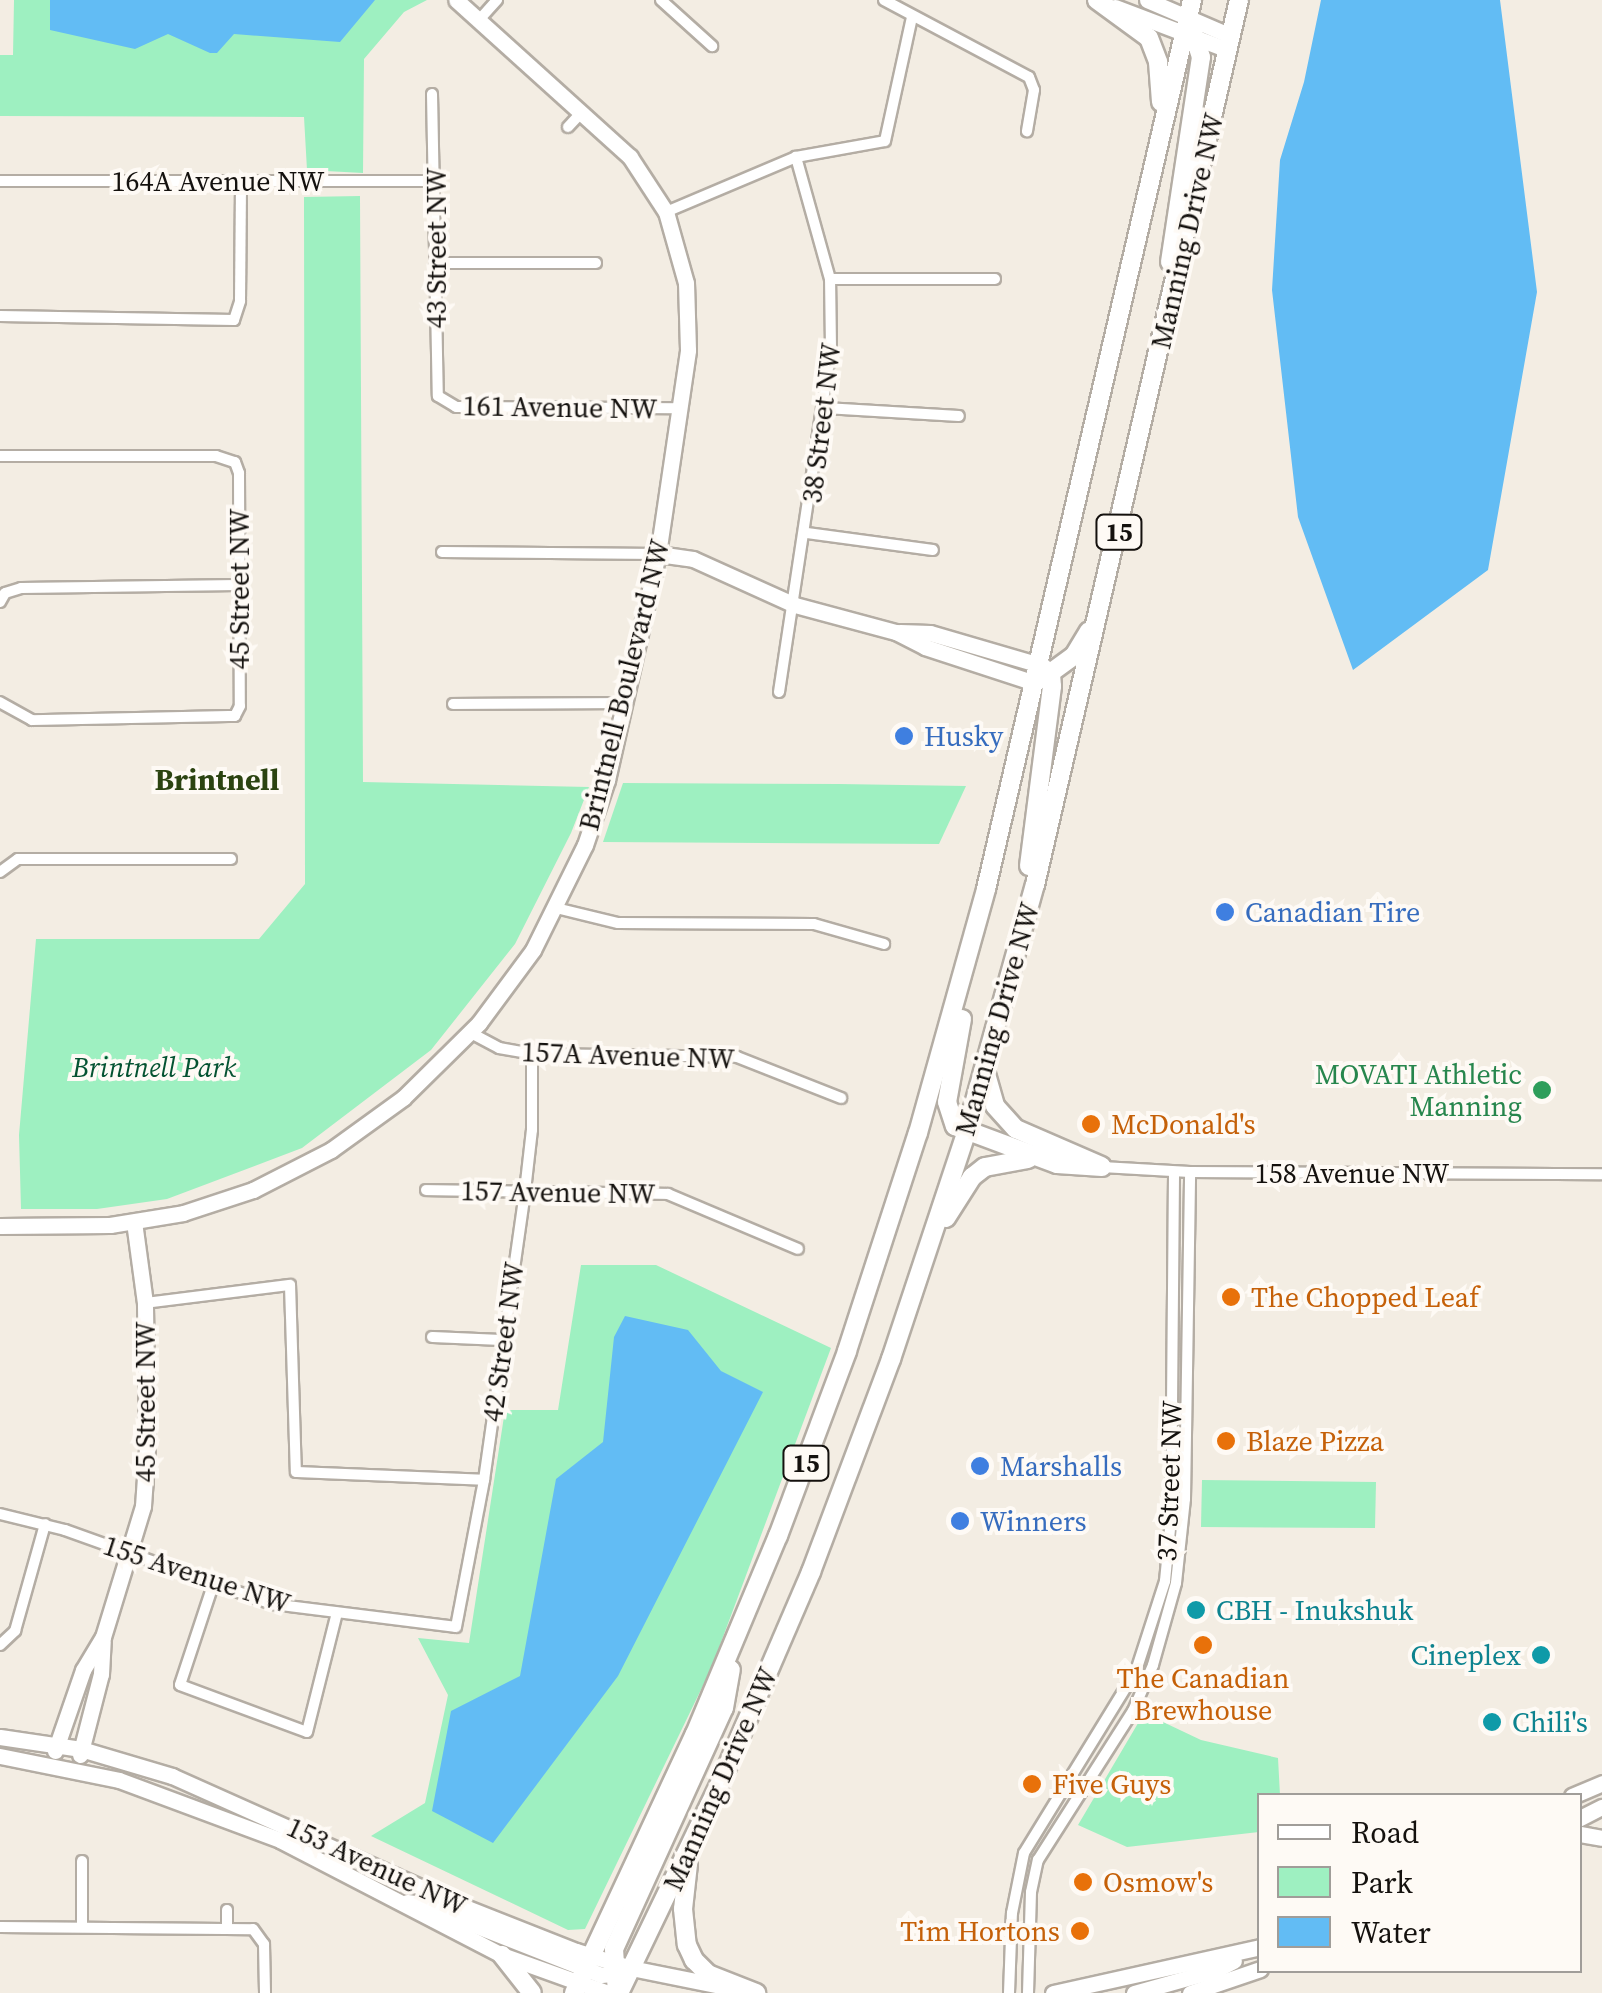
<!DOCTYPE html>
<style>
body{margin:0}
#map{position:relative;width:1602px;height:1993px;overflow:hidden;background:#f3ede3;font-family:"Source Serif 4",serif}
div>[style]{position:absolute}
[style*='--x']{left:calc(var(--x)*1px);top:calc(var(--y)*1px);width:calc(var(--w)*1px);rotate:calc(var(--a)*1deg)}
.green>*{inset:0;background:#9ef0c1}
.water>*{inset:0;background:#62bcf4}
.roads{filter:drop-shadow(2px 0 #b4ada4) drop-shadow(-2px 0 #b4ada4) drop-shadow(0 2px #b4ada4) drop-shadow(0 -2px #b4ada4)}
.street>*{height:10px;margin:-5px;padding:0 5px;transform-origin:5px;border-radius:5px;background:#fff}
.secondary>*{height:15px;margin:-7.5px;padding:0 7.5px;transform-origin:7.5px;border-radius:7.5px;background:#fff}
.primary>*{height:18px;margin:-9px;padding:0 9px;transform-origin:9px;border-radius:9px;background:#fff}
.dots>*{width:28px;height:28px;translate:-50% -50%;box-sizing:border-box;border:5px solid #fefaf5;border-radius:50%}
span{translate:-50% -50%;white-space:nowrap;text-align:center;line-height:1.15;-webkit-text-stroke:8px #fefaf5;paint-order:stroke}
.shield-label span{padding:2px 8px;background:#fefaf5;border:2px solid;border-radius:8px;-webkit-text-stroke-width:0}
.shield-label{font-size:25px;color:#14110e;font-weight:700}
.street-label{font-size:28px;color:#14110e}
.shop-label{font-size:28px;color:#366cbe}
.left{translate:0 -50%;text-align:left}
.park-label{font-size:28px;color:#055332;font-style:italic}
.leisure-label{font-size:28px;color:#27864d}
.right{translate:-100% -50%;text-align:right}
.food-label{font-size:28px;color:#c56008}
.culture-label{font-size:28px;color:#0d838f}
.neighbourhood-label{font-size:30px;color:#2b4310;font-weight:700}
.legend{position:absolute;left:1257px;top:1793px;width:325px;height:180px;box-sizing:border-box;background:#fefaf5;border:2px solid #a09d99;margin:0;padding:12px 18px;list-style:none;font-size:30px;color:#14110e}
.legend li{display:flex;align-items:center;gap:20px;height:50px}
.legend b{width:50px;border:2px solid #a09d99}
</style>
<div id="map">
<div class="green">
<div style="clip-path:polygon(14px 0,427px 0,404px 12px,364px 59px,363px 173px,307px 170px,304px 117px,0 116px,0 55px,13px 55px)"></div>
<div style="clip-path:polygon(360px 196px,363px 782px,589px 787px,571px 833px,515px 944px,431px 1050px,302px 1148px,167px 1199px,97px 1209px,21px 1209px,19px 1135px,36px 939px,259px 939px,305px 884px,304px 197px)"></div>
<div style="clip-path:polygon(623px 783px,839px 784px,966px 786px,939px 844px,603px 842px)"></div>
<div style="clip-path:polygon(581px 1265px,656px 1265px,831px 1348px,711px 1669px,585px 1929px,568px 1930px,371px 1836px,425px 1803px,448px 1695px,418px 1638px,469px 1643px,505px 1410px,558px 1410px)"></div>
<div style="clip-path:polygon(1202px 1480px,1376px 1482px,1375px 1528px,1201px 1527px)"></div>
<div style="clip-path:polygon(1144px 1713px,1201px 1740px,1278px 1758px,1280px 1795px,1260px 1796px,1259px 1832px,1127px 1847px,1078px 1825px)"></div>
</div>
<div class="water">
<div style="clip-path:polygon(50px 0,375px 0,340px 42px,234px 34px,217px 53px,210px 53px,168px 34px,135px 49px,50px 30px)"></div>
<div style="clip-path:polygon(1321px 0,1500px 0,1537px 292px,1488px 570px,1353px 670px,1298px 517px,1272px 290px,1280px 160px,1304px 82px)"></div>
<div style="clip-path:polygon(625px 1316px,688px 1330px,721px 1371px,763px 1392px,618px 1676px,493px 1843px,432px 1811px,451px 1711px,520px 1676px,556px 1479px,603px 1442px,614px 1337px)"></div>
</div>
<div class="roads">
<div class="street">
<div style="--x:661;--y:0;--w:69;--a:42"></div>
<div style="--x:884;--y:0;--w:164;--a:28"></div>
<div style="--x:1029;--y:77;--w:14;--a:69"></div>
<div style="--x:1034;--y:90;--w:42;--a:99.7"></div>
<div style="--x:479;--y:20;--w:27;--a:-48"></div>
<div style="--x:432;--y:94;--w:302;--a:88.9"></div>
<div style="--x:438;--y:396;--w:21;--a:31"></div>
<div style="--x:456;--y:407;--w:223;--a:0.3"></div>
<div style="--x:568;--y:127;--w:21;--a:-47"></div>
<div style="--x:0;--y:181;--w:436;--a:0"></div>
<div style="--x:666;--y:212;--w:141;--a:-22.9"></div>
<div style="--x:796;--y:157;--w:90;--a:-10.2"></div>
<div style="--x:885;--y:141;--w:127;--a:-77.7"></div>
<div style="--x:437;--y:263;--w:159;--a:0"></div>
<div style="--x:830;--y:279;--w:165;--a:0"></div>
<div style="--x:0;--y:316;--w:234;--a:1"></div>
<div style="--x:234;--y:320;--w:20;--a:-72"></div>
<div style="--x:240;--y:301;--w:120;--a:-89.5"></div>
<div style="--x:825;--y:408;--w:134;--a:3.4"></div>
<div style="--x:0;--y:456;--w:216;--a:0"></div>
<div style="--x:216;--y:456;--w:20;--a:18"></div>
<div style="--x:235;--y:462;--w:12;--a:70"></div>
<div style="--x:239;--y:473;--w:233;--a:89.8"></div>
<div style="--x:240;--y:706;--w:11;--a:117"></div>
<div style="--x:235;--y:716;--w:6;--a:180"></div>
<div style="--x:229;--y:716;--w:197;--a:178.8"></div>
<div style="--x:32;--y:720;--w:37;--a:-151"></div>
<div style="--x:807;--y:533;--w:127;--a:7.7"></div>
<div style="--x:442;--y:552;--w:216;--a:0.5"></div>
<div style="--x:0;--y:602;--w:10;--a:-61"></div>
<div style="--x:5;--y:593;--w:17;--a:-17"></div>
<div style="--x:21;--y:588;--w:217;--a:-0.8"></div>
<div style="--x:779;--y:692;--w:348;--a:-81.4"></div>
<div style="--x:831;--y:348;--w:69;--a:-90.8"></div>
<div style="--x:830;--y:279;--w:127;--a:-105.6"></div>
<div style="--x:453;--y:704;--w:171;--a:-0.3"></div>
<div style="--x:0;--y:872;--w:22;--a:-36"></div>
<div style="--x:18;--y:859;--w:213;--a:0"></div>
<div style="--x:556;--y:908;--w:64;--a:13.6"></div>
<div style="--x:618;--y:923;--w:196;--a:0.3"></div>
<div style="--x:814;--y:924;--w:73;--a:15.9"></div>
<div style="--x:471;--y:1033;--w:32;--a:28"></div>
<div style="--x:499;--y:1048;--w:34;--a:10"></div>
<div style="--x:532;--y:1054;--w:205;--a:0.8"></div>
<div style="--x:737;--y:1057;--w:112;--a:21.5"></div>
<div style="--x:1102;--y:1167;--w:88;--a:3.3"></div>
<div style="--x:1190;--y:1172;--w:412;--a:0.3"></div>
<div style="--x:426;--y:1190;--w:242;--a:0.9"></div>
<div style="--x:668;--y:1194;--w:141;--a:22.9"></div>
<div style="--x:145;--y:1303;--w:146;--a:-7.1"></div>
<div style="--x:290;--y:1285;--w:187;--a:88.2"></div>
<div style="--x:296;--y:1472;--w:188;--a:2.4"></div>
<div style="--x:432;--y:1337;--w:70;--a:2.5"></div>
<div style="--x:0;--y:1514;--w:67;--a:13.8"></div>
<div style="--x:65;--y:1530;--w:220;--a:19.7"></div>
<div style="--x:272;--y:1604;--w:185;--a:7.1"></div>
<div style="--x:456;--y:1627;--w:150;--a:-79.2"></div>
<div style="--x:484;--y:1480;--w:292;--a:-81.9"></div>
<div style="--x:525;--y:1191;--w:61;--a:-83.5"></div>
<div style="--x:532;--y:1130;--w:76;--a:-90"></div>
<div style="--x:213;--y:1585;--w:105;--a:108.3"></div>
<div style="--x:180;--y:1685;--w:135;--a:20.3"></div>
<div style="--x:307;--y:1732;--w:123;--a:-75.9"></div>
<div style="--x:0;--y:1645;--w:21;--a:-43"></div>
<div style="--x:15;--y:1631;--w:111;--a:-74.3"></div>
<div style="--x:82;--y:1861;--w:66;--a:90"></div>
<div style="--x:0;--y:1927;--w:253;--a:0.5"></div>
<div style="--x:253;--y:1929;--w:19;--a:54"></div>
<div style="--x:264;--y:1944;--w:49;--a:88.8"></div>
<div style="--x:227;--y:1928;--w:18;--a:-90"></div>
<div style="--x:1009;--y:1993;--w:80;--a:-87.9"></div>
<div style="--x:1012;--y:1913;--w:61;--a:-78.7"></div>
<div style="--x:1024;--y:1853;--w:214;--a:-58.4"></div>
<div style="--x:1136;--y:1671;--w:95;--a:-72.1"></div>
<div style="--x:1165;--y:1581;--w:62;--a:-84.5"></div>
<div style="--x:1171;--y:1519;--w:347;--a:-89.5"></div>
<div style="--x:1028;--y:1993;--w:101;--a:-88.3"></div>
<div style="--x:1031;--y:1892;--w:33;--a:-78"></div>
<div style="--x:1038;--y:1860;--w:177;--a:-57.5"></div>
<div style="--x:1133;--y:1711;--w:50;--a:-66.5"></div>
<div style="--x:1153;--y:1665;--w:85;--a:-74.3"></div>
<div style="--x:1176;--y:1583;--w:84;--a:-83.9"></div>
<div style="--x:1185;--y:1499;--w:327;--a:-89.1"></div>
</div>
<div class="secondary">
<div style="--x:1147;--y:0;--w:91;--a:23.2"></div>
<div style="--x:1115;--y:7;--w:121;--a:20.8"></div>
<div style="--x:658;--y:554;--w:35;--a:8"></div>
<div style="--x:693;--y:559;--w:112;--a:24.3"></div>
<div style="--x:795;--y:605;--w:105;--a:15"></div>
<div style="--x:896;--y:632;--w:33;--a:27"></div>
<div style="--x:925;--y:647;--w:116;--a:18.1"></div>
<div style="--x:900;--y:632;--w:30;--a:2"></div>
<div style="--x:930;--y:633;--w:115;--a:16.2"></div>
<div style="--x:0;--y:1226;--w:110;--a:-0.5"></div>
<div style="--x:110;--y:1225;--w:74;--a:-9.3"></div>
<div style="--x:183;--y:1213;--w:74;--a:-18.2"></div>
<div style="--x:253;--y:1190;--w:88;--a:-27.1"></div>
<div style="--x:331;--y:1150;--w:89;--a:-35.8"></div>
<div style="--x:403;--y:1098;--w:107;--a:-44.6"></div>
<div style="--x:479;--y:1023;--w:91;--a:-53.5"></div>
<div style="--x:533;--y:950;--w:117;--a:-63.7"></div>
<div style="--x:585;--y:845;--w:69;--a:-71.3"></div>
<div style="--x:607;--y:780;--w:232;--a:-77.3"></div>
<div style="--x:658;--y:554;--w:206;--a:-81.6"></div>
<div style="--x:688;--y:350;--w:67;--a:-91.7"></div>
<div style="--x:686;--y:283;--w:74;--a:-105.7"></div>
<div style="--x:666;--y:212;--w:66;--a:-123.2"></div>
<div style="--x:630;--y:157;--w:234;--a:-137.9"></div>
<div style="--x:0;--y:1737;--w:82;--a:8.4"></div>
<div style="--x:81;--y:1749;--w:95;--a:16.5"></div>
<div style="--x:172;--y:1776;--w:323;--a:24.1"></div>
<div style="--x:467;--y:1908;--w:117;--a:21.5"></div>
<div style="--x:576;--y:1951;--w:58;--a:17.2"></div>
<div style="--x:631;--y:1968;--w:101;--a:11.4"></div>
<div style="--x:55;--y:1751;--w:86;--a:-70.9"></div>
<div style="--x:83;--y:1670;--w:39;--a:-59"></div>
<div style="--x:103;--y:1637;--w:137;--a:-73"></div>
<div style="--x:143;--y:1506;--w:57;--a:-86"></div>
<div style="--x:147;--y:1449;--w:146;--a:-90.8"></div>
<div style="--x:145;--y:1303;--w:82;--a:-97.7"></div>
<div style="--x:80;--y:1755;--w:84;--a:-75.5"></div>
<div style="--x:101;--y:1674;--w:33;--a:-87"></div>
<div style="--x:0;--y:1756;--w:121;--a:11.4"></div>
<div style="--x:119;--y:1780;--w:172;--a:20.4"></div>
<div style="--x:280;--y:1840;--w:250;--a:27.4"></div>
<div style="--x:502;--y:1955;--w:113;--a:19.7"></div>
<div style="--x:1572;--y:1796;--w:33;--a:-23"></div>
<div style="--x:1580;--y:1818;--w:25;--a:-27"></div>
<div style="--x:1580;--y:1834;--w:22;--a:10"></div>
<div style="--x:407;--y:1902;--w:14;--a:8"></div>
<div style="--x:421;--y:1904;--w:193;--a:21.5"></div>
<div style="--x:601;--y:1975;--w:23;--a:-5"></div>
<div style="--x:1053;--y:1993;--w:212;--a:-12.5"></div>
<div style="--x:1134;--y:1993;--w:85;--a:-15.7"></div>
<div style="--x:1216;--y:1970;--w:20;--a:-27"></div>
<div style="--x:1190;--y:1993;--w:74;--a:-18.9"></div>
</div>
<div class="primary">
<div style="--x:1097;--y:0;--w:64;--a:36.2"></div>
<div style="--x:1149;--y:38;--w:26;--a:69"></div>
<div style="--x:1158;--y:62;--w:40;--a:85.7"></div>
<div style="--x:1170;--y:262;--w:207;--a:-81.4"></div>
<div style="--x:1201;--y:57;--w:42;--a:-108"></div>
<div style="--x:1042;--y:679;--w:39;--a:-36"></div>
<div style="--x:1074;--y:656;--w:29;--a:-59"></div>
<div style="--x:1029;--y:866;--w:181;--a:-82.7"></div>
<div style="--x:1052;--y:686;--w:11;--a:-95"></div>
<div style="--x:1051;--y:675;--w:15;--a:-138"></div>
<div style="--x:962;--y:1019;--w:84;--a:100.2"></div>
<div style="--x:947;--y:1102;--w:25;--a:72"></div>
<div style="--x:955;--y:1126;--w:109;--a:20.4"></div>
<div style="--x:1057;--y:1164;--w:45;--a:3.8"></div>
<div style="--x:986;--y:1074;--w:33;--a:74"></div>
<div style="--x:995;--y:1106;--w:31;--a:48"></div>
<div style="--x:1016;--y:1129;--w:93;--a:23.5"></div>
<div style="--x:946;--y:1218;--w:49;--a:-57.6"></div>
<div style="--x:972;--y:1177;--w:16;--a:-38"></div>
<div style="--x:985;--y:1167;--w:44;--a:-10.5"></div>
<div style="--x:688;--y:1864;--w:45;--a:96.3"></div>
<div style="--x:683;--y:1909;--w:36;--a:84"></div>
<div style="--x:687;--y:1945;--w:17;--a:65"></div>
<div style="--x:694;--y:1960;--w:20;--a:45"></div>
<div style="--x:708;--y:1974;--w:52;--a:21.6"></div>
<div style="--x:502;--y:1955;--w:48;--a:51.7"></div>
<div style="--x:574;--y:1993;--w:286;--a:-65"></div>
<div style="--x:695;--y:1734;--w:215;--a:-67.3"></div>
<div style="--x:778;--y:1536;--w:197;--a:-69.5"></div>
<div style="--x:847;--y:1351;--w:229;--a:-72"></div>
<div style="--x:918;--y:1133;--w:253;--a:-74.4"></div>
<div style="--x:986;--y:889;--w:913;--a:-76.95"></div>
<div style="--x:617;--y:1993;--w:44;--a:-93.9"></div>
<div style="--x:614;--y:1949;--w:265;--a:-65.5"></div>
<div style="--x:724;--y:1708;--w:39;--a:-80"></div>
<div style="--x:619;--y:1993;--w:235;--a:-64.3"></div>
<div style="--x:721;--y:1781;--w:228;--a:-66.7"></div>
<div style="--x:811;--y:1572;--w:228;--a:-69.4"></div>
<div style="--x:891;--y:1359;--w:238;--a:-71.6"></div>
<div style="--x:966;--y:1133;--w:257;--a:-74.5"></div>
<div style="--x:1035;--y:885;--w:908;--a:-77.02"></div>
</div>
</div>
<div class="dots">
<div style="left:904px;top:736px;background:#3f7fe0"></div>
<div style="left:1225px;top:912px;background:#3f7fe0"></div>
<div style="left:1542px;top:1090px;background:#2e9e5b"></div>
<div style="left:1091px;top:1124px;background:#e8710a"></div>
<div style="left:1231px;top:1297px;background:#e8710a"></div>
<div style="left:1226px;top:1441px;background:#e8710a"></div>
<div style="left:980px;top:1466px;background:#3f7fe0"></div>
<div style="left:960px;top:1521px;background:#3f7fe0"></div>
<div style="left:1196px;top:1610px;background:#0f9aa8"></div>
<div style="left:1203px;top:1645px;background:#e8710a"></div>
<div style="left:1541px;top:1655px;background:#0f9aa8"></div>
<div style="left:1492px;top:1722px;background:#0f9aa8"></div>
<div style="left:1032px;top:1784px;background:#e8710a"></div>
<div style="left:1083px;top:1882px;background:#e8710a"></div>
<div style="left:1080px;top:1931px;background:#e8710a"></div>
</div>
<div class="shield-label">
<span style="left:1119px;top:532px">15</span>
<span style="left:806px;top:1463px">15</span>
</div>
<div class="street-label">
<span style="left:218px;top:181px">164A Avenue NW</span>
<span style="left:1187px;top:231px;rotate:-77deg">Manning Drive NW</span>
<span style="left:436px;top:248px;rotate:-90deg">43 Street NW</span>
<span style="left:560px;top:407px;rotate:1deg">161 Avenue NW</span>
<span style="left:821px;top:423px;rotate:-83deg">38 Street NW</span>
<span style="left:239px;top:589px;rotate:-90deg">45 Street NW</span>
<span style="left:624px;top:685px;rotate:-76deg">Brintnell Boulevard NW</span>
<span style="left:997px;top:1019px;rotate:-74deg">Manning Drive NW</span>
<span style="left:628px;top:1055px;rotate:2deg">157A Avenue NW</span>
<span style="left:1352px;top:1173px">158 Avenue NW</span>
<span style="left:558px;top:1192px;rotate:1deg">157 Avenue NW</span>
<span style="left:503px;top:1342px;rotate:-82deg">42 Street NW</span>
<span style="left:145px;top:1402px;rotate:-90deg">45 Street NW</span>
<span style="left:1169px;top:1481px;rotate:-88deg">37 Street NW</span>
<span style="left:197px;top:1574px;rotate:18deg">155 Avenue NW</span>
<span style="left:720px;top:1779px;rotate:-66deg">Manning Drive NW</span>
<span style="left:377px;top:1866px;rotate:25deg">153 Avenue NW</span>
</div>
<div class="shop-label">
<span class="left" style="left:924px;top:736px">Husky</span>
<span class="left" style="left:1245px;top:912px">Canadian Tire</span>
<span class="left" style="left:1000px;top:1466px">Marshalls</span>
<span class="left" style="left:980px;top:1521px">Winners</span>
</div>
<div class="park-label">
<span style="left:154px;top:1067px">Brintnell Park</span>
</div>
<div class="leisure-label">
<span class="right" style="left:1522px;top:1090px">MOVATI Athletic<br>Manning</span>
</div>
<div class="food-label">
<span class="left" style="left:1111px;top:1124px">McDonald's</span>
<span class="left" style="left:1251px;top:1297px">The Chopped Leaf</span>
<span class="left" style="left:1246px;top:1441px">Blaze Pizza</span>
<span style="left:1203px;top:1694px">The Canadian<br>Brewhouse</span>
<span class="left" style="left:1052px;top:1784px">Five Guys</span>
<span class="left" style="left:1103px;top:1882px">Osmow's</span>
<span class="right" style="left:1060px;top:1931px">Tim Hortons</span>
</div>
<div class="culture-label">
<span class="left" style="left:1216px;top:1610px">CBH - Inukshuk</span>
<span class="right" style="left:1521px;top:1655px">Cineplex</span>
<span class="left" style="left:1512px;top:1722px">Chili's</span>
</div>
<div class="neighbourhood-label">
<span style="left:217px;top:780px">Brintnell</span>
</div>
<ul class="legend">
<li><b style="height:12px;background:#fff"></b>Road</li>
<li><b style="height:28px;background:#9ef0c1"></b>Park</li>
<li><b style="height:28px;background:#62bcf4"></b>Water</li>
</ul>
</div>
